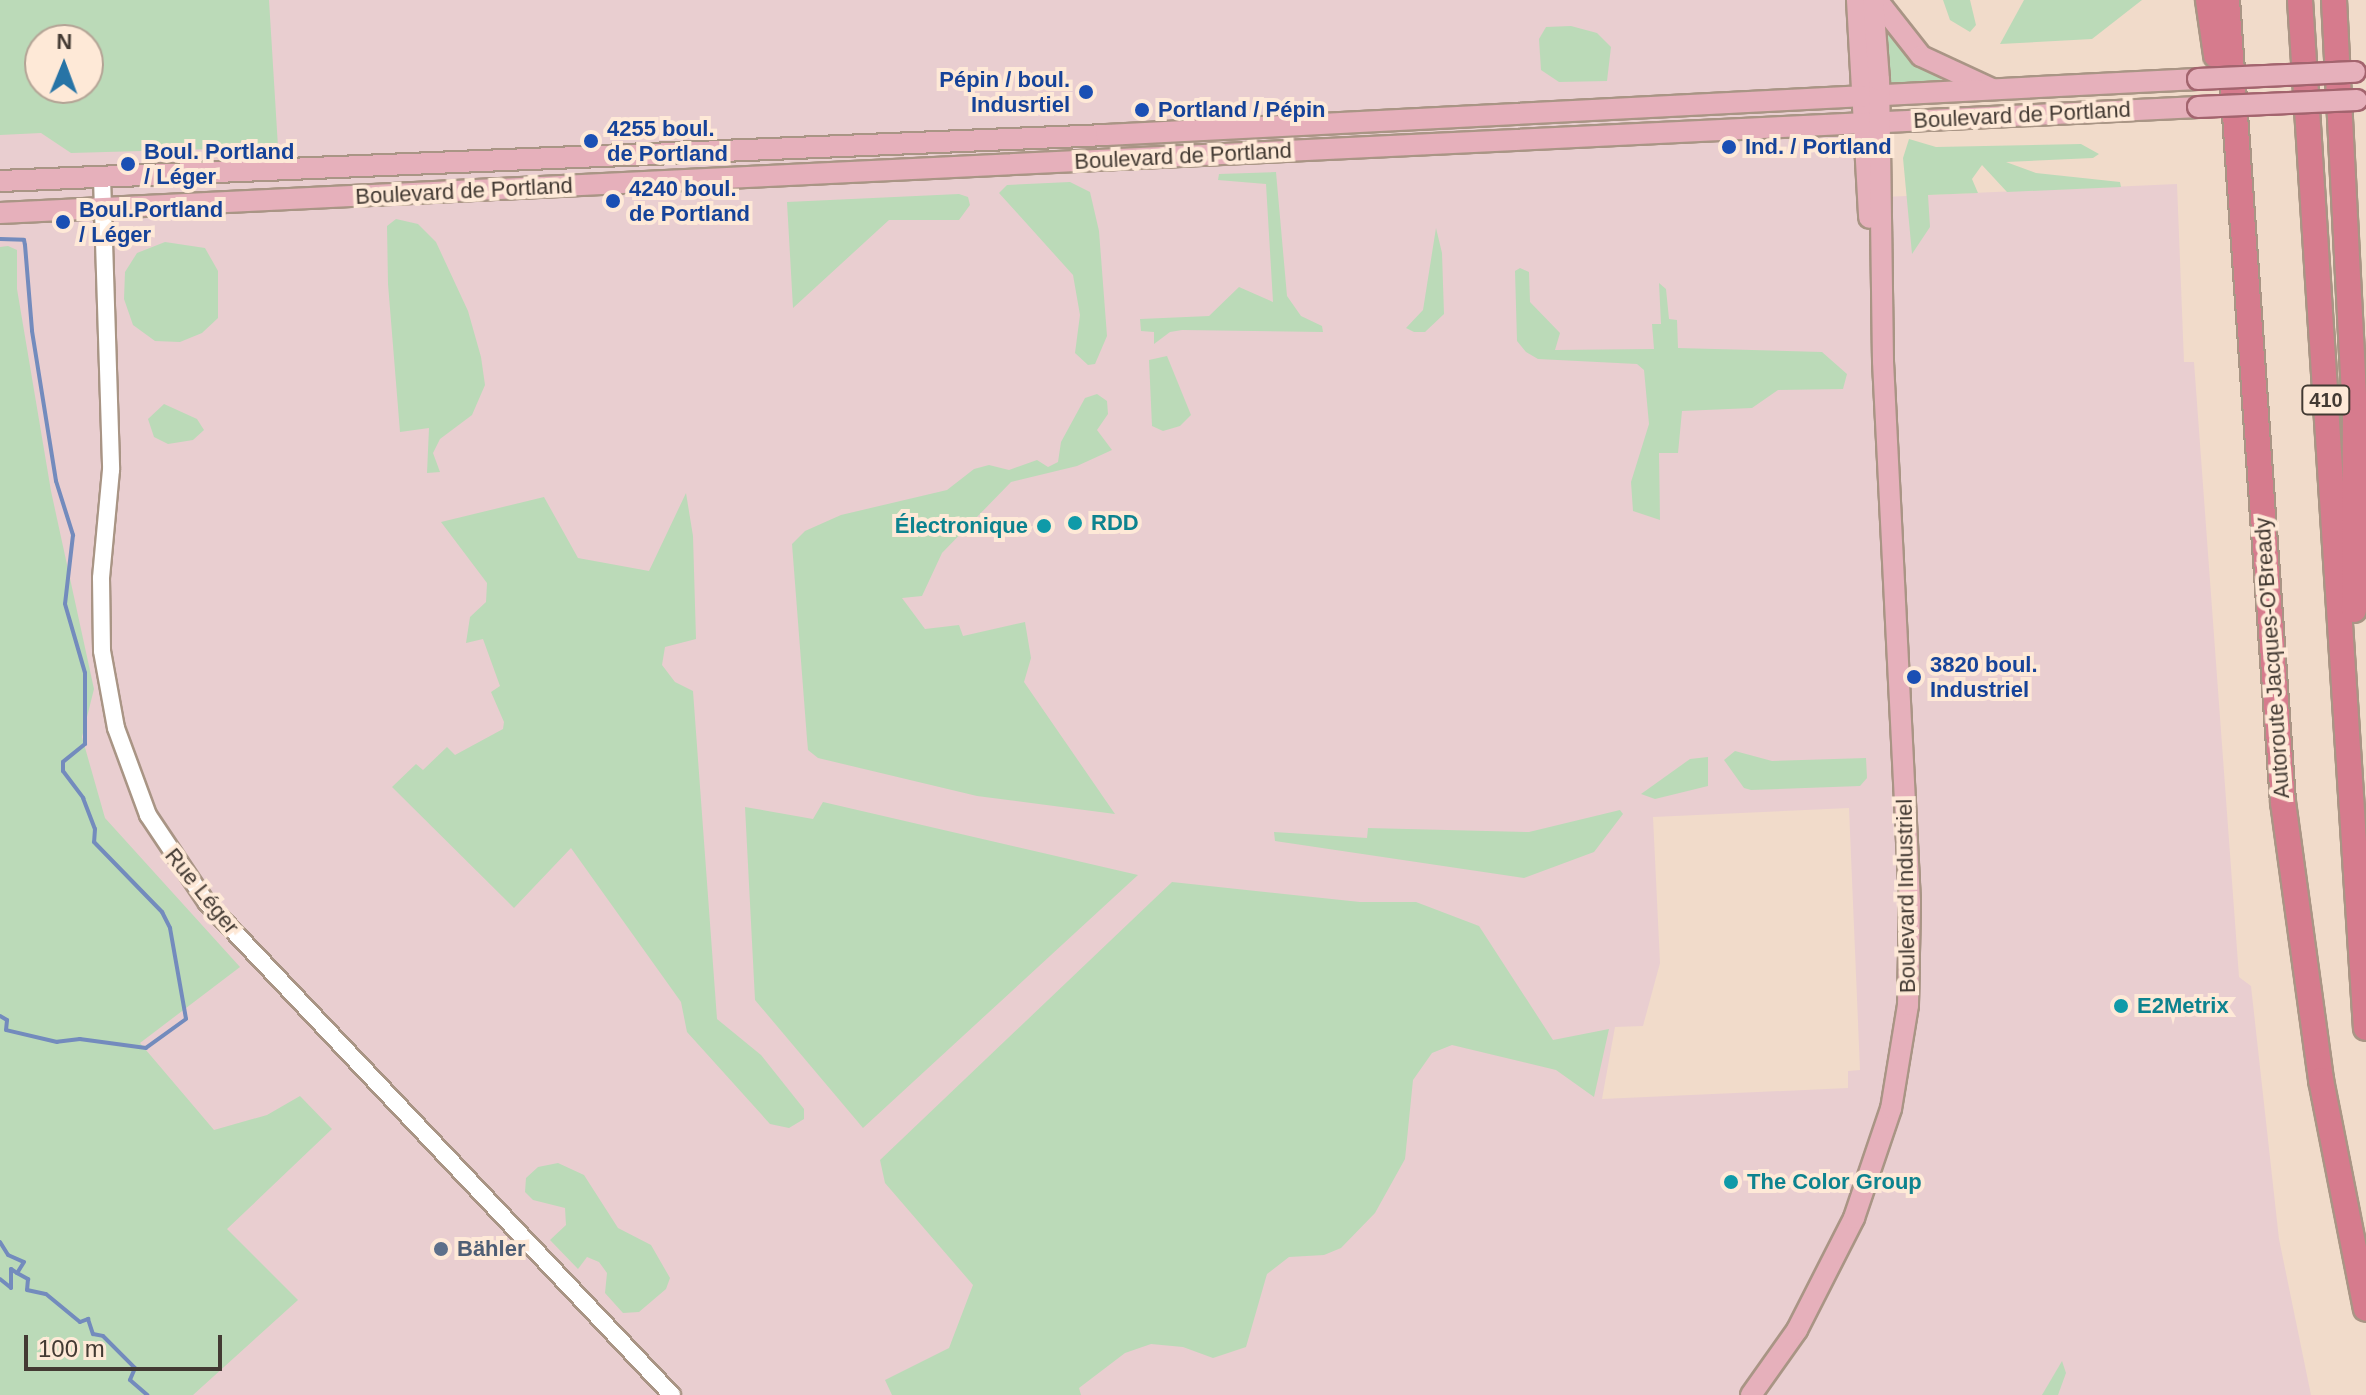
<!DOCTYPE html>
<meta charset="utf-8">
<style>
body{margin:0}
#map{position:relative;width:2366px;height:1395px;overflow:hidden;background:#f1dbca;font-family:Arial,sans-serif}
div>[style]{position:absolute}
[style*='--x']{left:calc(var(--x)*1px);top:calc(var(--y)*1px);width:calc(var(--w)*1px);rotate:calc(var(--a)*1deg)}
.industrial>*{inset:0;background:#e9ced0}
.green>*{inset:0;background:#bbdab8}
.stream>*{height:4px;margin:-2px;padding:0 2px;transform-origin:2px;border-radius:2px;background:#738bbd}
.roads{filter:drop-shadow(2px 0 #a99585) drop-shadow(-2px 0 #a99585) drop-shadow(0 2px #a99585) drop-shadow(0 -2px #a99585)}
.minor>*{height:16px;margin:-8px;padding:0 8px;transform-origin:8px;border-radius:8px;background:#fff}
.major>*{height:20px;margin:-10px;padding:0 10px;transform-origin:10px;border-radius:10px;background:#e6b0bb}
.highway>*{height:24px;margin:-12px;padding:0 12px;transform-origin:12px;border-radius:12px;background:#d67b8d}
.bridges{filter:drop-shadow(2px 0 #a3646e) drop-shadow(-2px 0 #a3646e) drop-shadow(0 2px #a3646e) drop-shadow(0 -2px #a3646e)}
.major-bridge>*{height:20px;margin:-10px;padding:0 10px;transform-origin:10px;border-radius:10px;background:#e6b0bb}
.dots>*{width:22px;height:22px;translate:-50% -50%;box-sizing:border-box;border:4px solid #fee9d7;border-radius:50%}
span{translate:-50% -50%;white-space:nowrap;text-align:center;line-height:1.15;-webkit-text-stroke:8px #fee9d7;paint-order:stroke}
.shield-label span{padding:2px 6px;background:#fee9d7;border:2px solid;border-radius:6px;-webkit-text-stroke-width:0}
.shield-label{font-size:20px;color:#433a33;font-weight:700}
.transit-label{font-size:22px;color:#164399;font-weight:700}
.right{translate:-100% -50%;text-align:right}
.left{translate:0 -50%;text-align:left}
.street-label{font-size:22px;color:#433a33}
.culture-label{font-size:22px;color:#0d838f;font-weight:700}
.service-label{font-size:22px;color:#4e5e75;font-weight:700}
.north{position:absolute;left:24px;top:24px;width:80px;height:80px;box-sizing:border-box;background:#fee9d7;border:2px solid #b3a395;border-radius:50%;rotate:1deg;font-size:22px;font-weight:700;line-height:32px;text-align:center;color:#433a33}
.north::after{content:'';display:block;margin:auto;width:28px;height:36px;background:#2774a6;clip-path:polygon(50% 0,100% 100%,50% 72%,0 100%)}
.scale{position:absolute;left:24px;top:1335px;width:198px;height:36px;box-sizing:border-box;border:4px solid #433a33;border-top:0;padding-left:10px;font-size:24px;line-height:28px;white-space:nowrap;color:#433a33;-webkit-text-stroke:6px #fee9d7;paint-order:stroke}
</style>
<div id="map">
<div class="industrial">
<div style="clip-path:polygon(evenodd,0 0,1846px 0,1861px 198px,2177px 184px,2184px 362px,2194px 362px,2239px 977px,2251px 986px,2279px 1239px,2311px 1395px,0 1395px,0 0,40px 40px,88px 40px,88px 88px,40px 88px,40px 40px,0 0,1849px 808px,1860px 1070px,1848px 1071px,1848px 1088px,1602px 1099px,1615px 1027px,1643px 1026px,1660px 963px,1653px 817px,1849px 808px)"></div>
</div>
<div class="green">
<div style="clip-path:polygon(evenodd,0 0,269px 0,278px 147px,71px 153px,41px 133px,0 135px,0 0,40px 40px,88px 40px,88px 88px,40px 88px,40px 40px)"></div>
<div style="clip-path:polygon(1943px 0,1970px 0,1976px 25px,1970px 32px,1950px 20px)"></div>
<div style="clip-path:polygon(2024px 0,2142px 0,2092px 39px,2000px 44px)"></div>
<div style="clip-path:polygon(1571px 26px,1597px 33px,1611px 47px,1607px 81px,1559px 82px,1541px 70px,1539px 39px,1546px 27px)"></div>
<div style="clip-path:polygon(1890px 32px,1942px 74px,1941px 83px,1888px 83px,1885px 35px)"></div>
<div style="clip-path:polygon(1909px 139px,1936px 147px,2081px 144px,2099px 154px,2093px 158px,2006px 162px,2036px 173px,2120px 182px,2121px 187px,2007px 192px,1982px 165px,1972px 179px,1978px 193px,1928px 195px,1930px 227px,1912px 254px,1903px 158px)"></div>
<div style="clip-path:polygon(1276px 172px,1287px 296px,1301px 316px,1322px 326px,1323px 332px,1182px 330px,1170px 332px,1154px 344px,1154px 332px,1141px 331px,1140px 319px,1209px 316px,1239px 287px,1273px 302px,1266px 184px,1218px 180px,1219px 174px)"></div>
<div style="clip-path:polygon(1070px 182px,1090px 192px,1099px 231px,1107px 336px,1095px 364px,1088px 365px,1075px 353px,1080px 315px,1073px 275px,999px 193px,1007px 185px)"></div>
<div style="clip-path:polygon(959px 194px,968px 197px,970px 205px,959px 220px,889px 220px,793px 308px,787px 202px)"></div>
<div style="clip-path:polygon(396px 219px,418px 224px,436px 242px,468px 311px,481px 357px,485px 385px,472px 415px,440px 439px,433px 453px,440px 472px,427px 473px,429px 428px,400px 432px,388px 284px,387px 226px)"></div>
<div style="clip-path:polygon(1436px 228px,1442px 253px,1444px 314px,1425px 332px,1414px 332px,1406px 328px,1423px 310px)"></div>
<div style="clip-path:polygon(165px 242px,205px 248px,218px 271px,218px 318px,202px 333px,180px 342px,155px 341px,133px 325px,124px 299px,125px 272px,137px 253px)"></div>
<div style="clip-path:polygon(8px 246px,17px 250px,17px 289px,51px 491px,94px 689px,82px 737px,105px 818px,240px 967px,140px 1043px,214px 1130px,267px 1115px,300px 1096px,332px 1129px,227px 1229px,298px 1300px,193px 1395px,0 1395px,0 247px)"></div>
<div style="clip-path:polygon(1520px 268px,1529px 272px,1530px 302px,1560px 333px,1555px 350px,1654px 349px,1652px 324px,1661px 324px,1659px 283px,1666px 289px,1669px 319px,1677px 320px,1678px 348px,1822px 352px,1847px 374px,1843px 389px,1778px 390px,1752px 408px,1682px 411px,1678px 453px,1659px 453px,1660px 520px,1633px 511px,1631px 482px,1649px 424px,1644px 370px,1637px 364px,1538px 359px,1526px 352px,1517px 341px,1515px 271px)"></div>
<div style="clip-path:polygon(1167px 356px,1191px 415px,1180px 426px,1163px 431px,1152px 426px,1149px 360px)"></div>
<div style="clip-path:polygon(1097px 394px,1107px 401px,1108px 414px,1097px 430px,1112px 450px,1077px 466px,1011px 482px,942px 553px,922px 596px,902px 598px,925px 629px,959px 625px,963px 636px,1025px 622px,1031px 658px,1024px 682px,1115px 814px,977px 796px,818px 758px,808px 750px,807px 739px,792px 544px,805px 531px,841px 515px,947px 490px,974px 469px,989px 465px,1009px 470px,1037px 460px,1048px 467px,1058px 462px,1061px 442px,1085px 398px)"></div>
<div style="clip-path:polygon(164px 404px,197px 419px,204px 430px,193px 440px,168px 444px,154px 437px,148px 419px)"></div>
<div style="clip-path:polygon(686px 493px,693px 536px,696px 639px,665px 647px,662px 665px,675px 682px,693px 691px,717px 1019px,761px 1055px,804px 1109px,804px 1119px,789px 1128px,770px 1124px,687px 1032px,681px 1002px,571px 848px,514px 908px,392px 787px,416px 764px,423px 770px,447px 747px,455px 755px,503px 729px,504px 722px,491px 692px,500px 686px,483px 639px,466px 643px,470px 617px,486px 602px,487px 583px,441px 522px,544px 497px,578px 558px,649px 571px)"></div>
<div style="clip-path:polygon(1735px 751px,1772px 761px,1866px 758px,1867px 778px,1860px 786px,1751px 790px,1744px 788px,1724px 760px)"></div>
<div style="clip-path:polygon(1708px 757px,1708px 786px,1655px 799px,1641px 794px,1690px 759px)"></div>
<div style="clip-path:polygon(823px 802px,1138px 875px,863px 1128px,755px 1000px,745px 807px,813px 819px)"></div>
<div style="clip-path:polygon(1620px 810px,1623px 814px,1594px 852px,1524px 878px,1275px 841px,1274px 832px,1367px 838px,1368px 828px,1529px 832px)"></div>
<div style="clip-path:polygon(1172px 882px,1360px 902px,1416px 902px,1479px 926px,1553px 1040px,1609px 1029px,1594px 1097px,1556px 1070px,1452px 1045px,1432px 1053px,1413px 1080px,1405px 1159px,1375px 1213px,1341px 1248px,1324px 1255px,1289px 1257px,1267px 1274px,1246px 1347px,1213px 1358px,1183px 1347px,1151px 1344px,1125px 1353px,1079px 1388px,1081px 1395px,892px 1395px,885px 1380px,949px 1348px,973px 1285px,885px 1183px,880px 1160px)"></div>
<div style="clip-path:polygon(558px 1163px,584px 1175px,618px 1228px,651px 1245px,670px 1278px,666px 1289px,639px 1312px,623px 1313px,605px 1293px,607px 1273px,599px 1262px,587px 1257px,578px 1269px,550px 1240px,566px 1225px,565px 1208px,533px 1200px,525px 1192px,526px 1178px,538px 1167px)"></div>
<div style="clip-path:polygon(2062px 1361px,2066px 1373px,2058px 1395px,2042px 1395px)"></div>
</div>
<div class="stream">
<div style="--x:0;--y:239;--w:24;--a:2"></div>
<div style="--x:24;--y:240;--w:5;--a:79"></div>
<div style="--x:25;--y:245;--w:86;--a:85.3"></div>
<div style="--x:32;--y:331;--w:152;--a:80.9"></div>
<div style="--x:56;--y:481;--w:57;--a:72.5"></div>
<div style="--x:73;--y:535;--w:69;--a:96.6"></div>
<div style="--x:65;--y:604;--w:72;--a:73.8"></div>
<div style="--x:85;--y:673;--w:71;--a:90"></div>
<div style="--x:85;--y:744;--w:28;--a:141"></div>
<div style="--x:63;--y:762;--w:9;--a:90"></div>
<div style="--x:63;--y:771;--w:34;--a:53"></div>
<div style="--x:83;--y:798;--w:33;--a:69"></div>
<div style="--x:95;--y:829;--w:13;--a:94"></div>
<div style="--x:94;--y:842;--w:98;--a:45.8"></div>
<div style="--x:162;--y:912;--w:18;--a:63"></div>
<div style="--x:170;--y:928;--w:92;--a:80"></div>
<div style="--x:186;--y:1019;--w:49;--a:144.1"></div>
<div style="--x:146;--y:1048;--w:67;--a:-172.2"></div>
<div style="--x:80;--y:1039;--w:23;--a:173"></div>
<div style="--x:57;--y:1042;--w:52;--a:-166.8"></div>
<div style="--x:6;--y:1030;--w:10;--a:-84"></div>
<div style="--x:7;--y:1020;--w:8;--a:-150"></div>
<div style="--x:0;--y:1242;--w:15;--a:58"></div>
<div style="--x:8;--y:1255;--w:17;--a:24"></div>
<div style="--x:24;--y:1262;--w:13;--a:122"></div>
<div style="--x:17;--y:1273;--w:13;--a:29"></div>
<div style="--x:28;--y:1279;--w:11;--a:95"></div>
<div style="--x:27;--y:1290;--w:19;--a:12"></div>
<div style="--x:46;--y:1294;--w:44;--a:39.5"></div>
<div style="--x:80;--y:1322;--w:9;--a:-21"></div>
<div style="--x:88;--y:1319;--w:16;--a:72"></div>
<div style="--x:93;--y:1334;--w:10;--a:11"></div>
<div style="--x:103;--y:1336;--w:45;--a:45"></div>
<div style="--x:135;--y:1368;--w:13;--a:113"></div>
<div style="--x:130;--y:1380;--w:23;--a:41"></div>
<div style="--x:0;--y:1279;--w:14;--a:39"></div>
<div style="--x:11;--y:1288;--w:19;--a:-90"></div>
<div style="--x:11;--y:1269;--w:7;--a:34"></div>
</div>
<div class="roads">
<div class="minor">
<div style="--x:102;--y:178;--w:292;--a:88.2"></div>
<div style="--x:111;--y:470;--w:108;--a:95.3"></div>
<div style="--x:101;--y:578;--w:73;--a:89.2"></div>
<div style="--x:102;--y:651;--w:78;--a:79.7"></div>
<div style="--x:116;--y:728;--w:93;--a:69.8"></div>
<div style="--x:148;--y:815;--w:106;--a:56.2"></div>
<div style="--x:207;--y:903;--w:677;--a:46.62"></div>
</div>
<div class="major">
<div style="--x:1857;--y:0;--w:218;--a:86.8"></div>
<div style="--x:1877;--y:0;--w:71;--a:51.8"></div>
<div style="--x:1921;--y:56;--w:78;--a:24.9"></div>
<div style="--x:0;--y:181;--w:1107;--a:-2.38"></div>
<div style="--x:1106;--y:135;--w:1093;--a:-2.94"></div>
<div style="--x:0;--y:213;--w:2201;--a:-2.76"></div>
<div style="--x:1751;--y:1395;--w:80;--a:-54.7"></div>
<div style="--x:1797;--y:1330;--w:126;--a:-63"></div>
<div style="--x:1854;--y:1218;--w:115;--a:-71.3"></div>
<div style="--x:1891;--y:1109;--w:105;--a:-80.7"></div>
<div style="--x:1908;--y:1005;--w:103;--a:-88.9"></div>
<div style="--x:1910;--y:902;--w:542;--a:-92.86"></div>
<div style="--x:1883;--y:361;--w:281;--a:-90.8"></div>
<div style="--x:1879;--y:80;--w:80;--a:-94.3"></div>
</div>
<div class="highway">
<div style="--x:2208;--y:0;--w:56;--a:81.7"></div>
<div style="--x:2227;--y:0;--w:804;--a:86.01"></div>
<div style="--x:2283;--y:802;--w:281;--a:82.2"></div>
<div style="--x:2321;--y:1080;--w:233;--a:78.9"></div>
<div style="--x:2300;--y:0;--w:1030;--a:86.33"></div>
<div style="--x:2334;--y:0;--w:417;--a:87.1"></div>
<div style="--x:2355;--y:416;--w:194;--a:90.3"></div>
</div>
</div>
<div class="bridges">
<div class="major-bridge">
<div style="--x:2198;--y:79;--w:157;--a:-2.6"></div>
<div style="--x:2198;--y:107;--w:159;--a:-2.5"></div>
</div>
</div>
<div class="dots">
<div style="left:1086px;top:92px;background:#1a4fb4"></div>
<div style="left:1142px;top:110px;background:#1a4fb4"></div>
<div style="left:591px;top:141px;background:#1a4fb4"></div>
<div style="left:1729px;top:147px;background:#1a4fb4"></div>
<div style="left:128px;top:164px;background:#1a4fb4"></div>
<div style="left:613px;top:201px;background:#1a4fb4"></div>
<div style="left:63px;top:222px;background:#1a4fb4"></div>
<div style="left:1075px;top:523px;background:#0f9aa8"></div>
<div style="left:1044px;top:526px;background:#0f9aa8"></div>
<div style="left:1914px;top:677px;background:#1a4fb4"></div>
<div style="left:2121px;top:1006px;background:#0f9aa8"></div>
<div style="left:1731px;top:1182px;background:#0f9aa8"></div>
<div style="left:441px;top:1249px;background:#5c6f8a"></div>
</div>
<div class="shield-label">
<span style="left:2326px;top:400px">410</span>
</div>
<div class="transit-label">
<span class="right" style="left:1070px;top:92px">Pépin / boul.<br>Indusrtiel</span>
<span class="left" style="left:1158px;top:110px">Portland / Pépin</span>
<span class="left" style="left:607px;top:141px">4255 boul.<br>de Portland</span>
<span class="left" style="left:1745px;top:147px">Ind. / Portland</span>
<span class="left" style="left:144px;top:164px">Boul. Portland<br>/ Léger</span>
<span class="left" style="left:629px;top:201px">4240 boul.<br>de Portland</span>
<span class="left" style="left:79px;top:222px">Boul.Portland<br>/ Léger</span>
<span class="left" style="left:1930px;top:677px">3820 boul.<br>Industriel</span>
</div>
<div class="street-label">
<span style="left:2022px;top:115px;rotate:-3deg">Boulevard de Portland</span>
<span style="left:1183px;top:156px;rotate:-3deg">Boulevard de Portland</span>
<span style="left:464px;top:191px;rotate:-3deg">Boulevard de Portland</span>
<span style="left:2272px;top:658px;rotate:-94deg">Autoroute Jacques-O'Bready</span>
<span style="left:202px;top:891px;rotate:51deg">Rue Léger</span>
<span style="left:1906px;top:896px;rotate:-91deg">Boulevard Industriel</span>
</div>
<div class="culture-label">
<span class="left" style="left:1091px;top:523px">RDD</span>
<span class="right" style="left:1028px;top:526px">Électronique</span>
<span class="left" style="left:2137px;top:1006px">E2Metrix</span>
<span class="left" style="left:1747px;top:1182px">The Color Group</span>
</div>
<div class="service-label">
<span class="left" style="left:457px;top:1249px">Bähler</span>
</div>
<div class="north">N</div>
<div class="scale">100 m</div>
</div>
